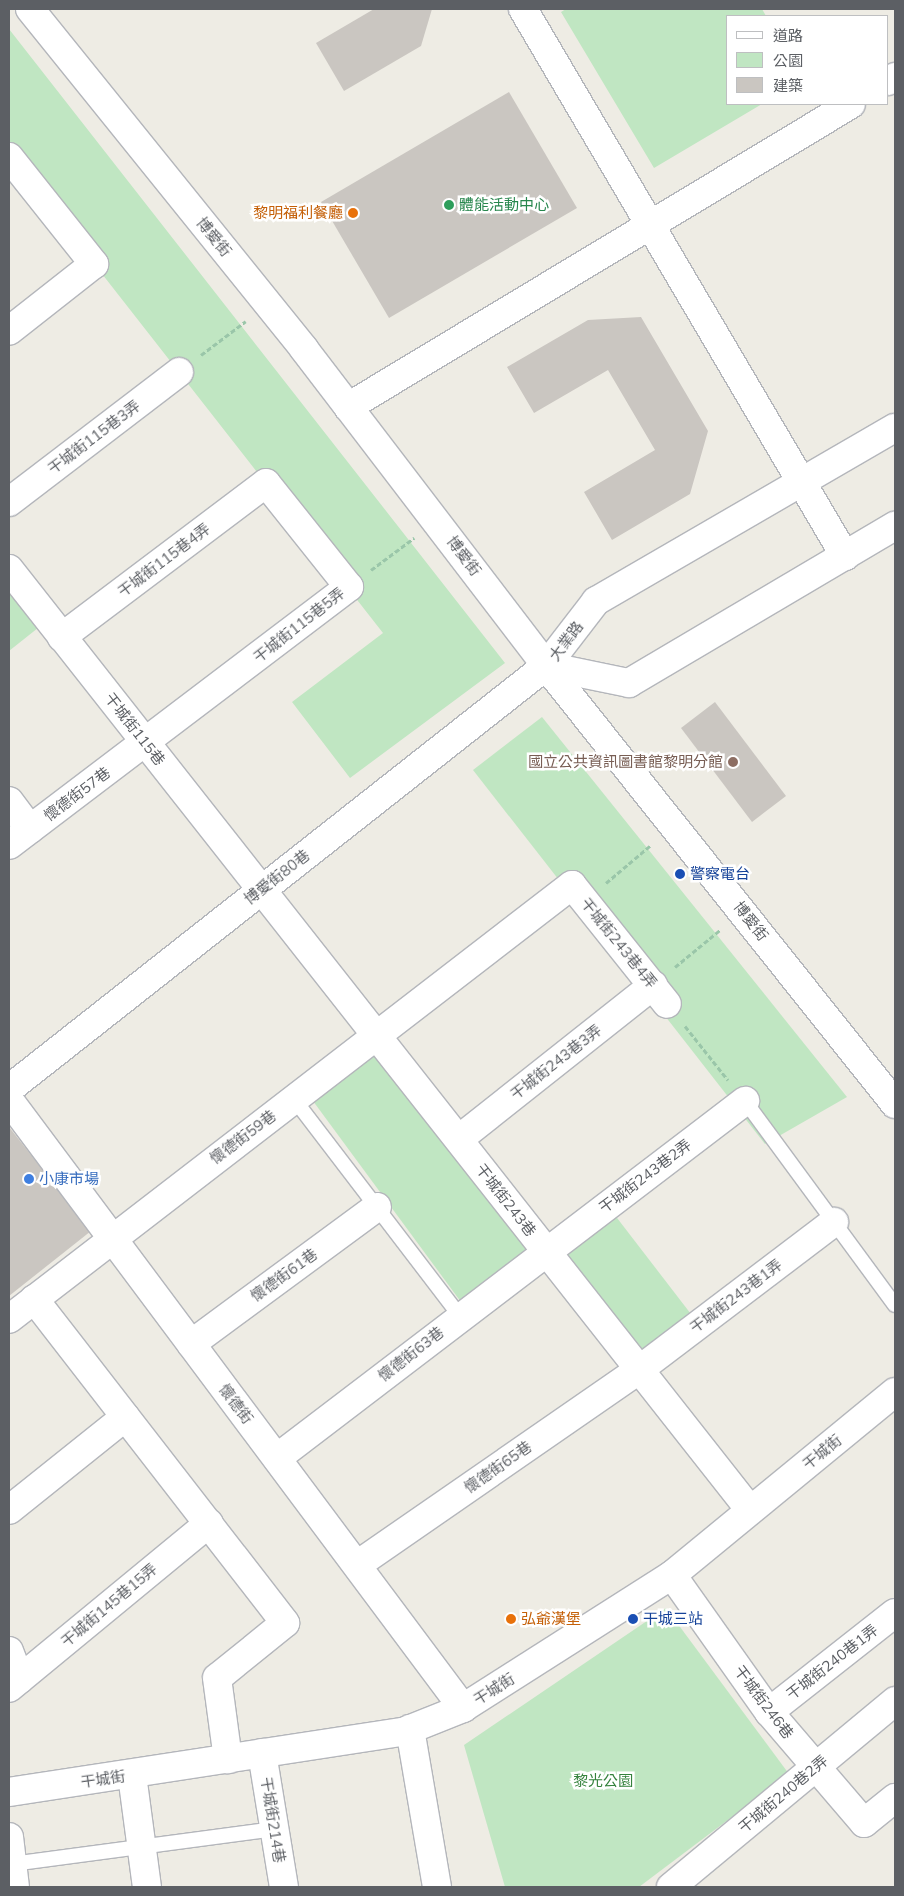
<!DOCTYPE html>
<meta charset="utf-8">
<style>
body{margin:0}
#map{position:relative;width:904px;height:1896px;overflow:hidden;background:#eeece4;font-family:Mulish,"Noto Sans TC",sans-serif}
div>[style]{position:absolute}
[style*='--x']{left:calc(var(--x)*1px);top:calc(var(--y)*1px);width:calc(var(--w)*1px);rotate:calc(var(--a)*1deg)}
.green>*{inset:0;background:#c0e6c2}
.building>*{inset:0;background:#cac6c1}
.path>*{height:3px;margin-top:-1.5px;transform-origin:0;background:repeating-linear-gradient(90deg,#9ac6a9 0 5px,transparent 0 7.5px)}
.roads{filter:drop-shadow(1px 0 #b4b6bb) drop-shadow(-1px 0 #b4b6bb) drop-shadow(0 1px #b4b6bb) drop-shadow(0 -1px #b4b6bb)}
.lane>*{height:14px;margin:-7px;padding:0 7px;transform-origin:7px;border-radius:7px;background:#fff}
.street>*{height:28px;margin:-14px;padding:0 14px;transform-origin:14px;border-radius:14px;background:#fff}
.dots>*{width:14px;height:14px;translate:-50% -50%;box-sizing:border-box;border:2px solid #fff;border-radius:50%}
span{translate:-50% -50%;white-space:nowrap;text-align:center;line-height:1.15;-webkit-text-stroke:5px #fff;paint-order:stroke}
.leisure-label{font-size:15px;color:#27864d}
.left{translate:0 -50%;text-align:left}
.food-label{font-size:15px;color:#c56008}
.right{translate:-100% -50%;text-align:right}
.street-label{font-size:15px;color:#5c5f64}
.education-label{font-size:15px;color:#785e54}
.transit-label{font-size:15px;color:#164399}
.shop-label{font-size:15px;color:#366cbe}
.park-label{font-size:15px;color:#35823d}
.frame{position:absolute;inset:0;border:10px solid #5c5f64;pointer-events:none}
.legend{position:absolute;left:726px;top:15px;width:162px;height:90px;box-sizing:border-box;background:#fff;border:1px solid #bebfc1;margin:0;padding:6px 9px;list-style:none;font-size:15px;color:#5c5f64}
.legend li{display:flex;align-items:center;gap:10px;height:25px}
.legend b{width:25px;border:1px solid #bebfc1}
</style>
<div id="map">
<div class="green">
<div style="clip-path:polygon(566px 9px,762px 9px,766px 16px,728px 16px,728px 104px,762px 104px,654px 168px,561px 12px)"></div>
<div style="clip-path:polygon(9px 29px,505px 663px,350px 778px,292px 702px,383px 633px,9px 155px)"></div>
<div style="clip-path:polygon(9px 580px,43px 624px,9px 651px)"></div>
<div style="clip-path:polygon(542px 717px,847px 1097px,765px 1144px,473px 770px)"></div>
<div style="clip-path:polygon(374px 1054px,531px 1246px,461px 1302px,313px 1101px)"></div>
<div style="clip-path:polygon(614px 1214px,694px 1318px,639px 1360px,559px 1256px)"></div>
<div style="clip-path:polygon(666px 1608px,789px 1774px,639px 1887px,505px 1887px,464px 1745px)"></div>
</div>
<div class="building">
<div style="clip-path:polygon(374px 9px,432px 9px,421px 46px,344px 91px,316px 43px)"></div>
<div style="clip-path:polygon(509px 92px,577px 208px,389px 318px,321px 202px)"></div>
<div style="clip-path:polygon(641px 317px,708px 431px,690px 494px,612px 540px,584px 492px,655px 450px,608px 370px,534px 413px,507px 367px,588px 320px)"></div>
<div style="clip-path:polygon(715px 702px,786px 796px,752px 822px,681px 728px)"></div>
<div style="clip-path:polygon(9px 1127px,91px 1231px,9px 1296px)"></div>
</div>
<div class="path">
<div style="--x:201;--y:355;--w:56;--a:-37.1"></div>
<div style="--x:371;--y:570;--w:54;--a:-36.7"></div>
<div style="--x:606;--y:883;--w:59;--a:-40.2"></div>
<div style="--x:675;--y:967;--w:58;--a:-39.4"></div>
<div style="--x:685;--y:1026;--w:69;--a:51.5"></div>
</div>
<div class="roads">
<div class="lane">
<div style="--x:294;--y:1099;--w:273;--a:52.6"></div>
<div style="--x:745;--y:1101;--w:253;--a:53.7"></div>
<div style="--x:12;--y:1864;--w:265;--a:-7.6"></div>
</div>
<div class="street">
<div style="--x:30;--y:9;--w:437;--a:51.1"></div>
<div style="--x:304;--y:349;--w:399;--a:52.6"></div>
<div style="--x:546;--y:666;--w:560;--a:51.45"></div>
<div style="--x:523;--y:9;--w:635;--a:59.52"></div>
<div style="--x:888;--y:81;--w:8;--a:-30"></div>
<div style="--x:9;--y:157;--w:137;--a:51.5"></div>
<div style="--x:94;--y:264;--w:108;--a:141.8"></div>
<div style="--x:348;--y:407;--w:587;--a:-31.06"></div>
<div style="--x:9;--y:502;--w:214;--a:-37.4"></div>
<div style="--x:9;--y:569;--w:1198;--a:51.78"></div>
<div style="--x:546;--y:666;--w:85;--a:11.6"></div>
<div style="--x:629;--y:683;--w:309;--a:-30.6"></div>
<div style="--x:9;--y:801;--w:35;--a:53"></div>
<div style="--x:9;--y:845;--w:427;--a:-37.2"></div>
<div style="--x:349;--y:587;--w:133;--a:-128.6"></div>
<div style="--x:266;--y:483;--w:256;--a:143"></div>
<div style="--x:9;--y:1089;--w:684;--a:-38.23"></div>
<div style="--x:546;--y:666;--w:82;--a:-52.4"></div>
<div style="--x:596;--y:601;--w:345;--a:-30.1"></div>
<div style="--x:9;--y:1100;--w:759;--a:53.25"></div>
<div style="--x:459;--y:1139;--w:248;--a:-38.4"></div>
<div style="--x:34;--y:1299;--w:410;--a:52.2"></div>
<div style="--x:285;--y:1623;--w:87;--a:141"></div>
<div style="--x:217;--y:1678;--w:82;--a:82.3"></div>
<div style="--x:9;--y:1319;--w:711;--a:-37.63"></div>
<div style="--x:572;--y:885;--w:152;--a:51.4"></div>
<div style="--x:191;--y:1344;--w:231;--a:-36.4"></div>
<div style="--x:277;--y:1458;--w:589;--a:-37.34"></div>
<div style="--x:9;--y:1510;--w:149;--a:-38.7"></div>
<div style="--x:357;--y:1565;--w:343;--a:-34.7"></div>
<div style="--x:639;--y:1370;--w:245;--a:-37.2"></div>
<div style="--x:672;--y:1575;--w:168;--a:54.7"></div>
<div style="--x:769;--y:1712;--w:146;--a:49.4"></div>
<div style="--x:864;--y:1823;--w:40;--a:-39"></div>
<div style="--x:9;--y:1651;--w:30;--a:69"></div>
<div style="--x:9;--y:1688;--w:259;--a:-39.5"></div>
<div style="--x:769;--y:1712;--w:160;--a:-38.2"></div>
<div style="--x:410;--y:1729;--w:160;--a:80.3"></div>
<div style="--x:262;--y:1753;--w:136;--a:80.7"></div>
<div style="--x:132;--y:1775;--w:113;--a:82.4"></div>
<div style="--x:9;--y:1792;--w:399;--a:-8.7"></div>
<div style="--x:403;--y:1732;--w:65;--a:-21.8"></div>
<div style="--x:463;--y:1708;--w:248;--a:-32.5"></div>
<div style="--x:672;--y:1575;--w:288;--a:-39.4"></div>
<div style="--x:9;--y:1837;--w:50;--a:83.2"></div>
<div style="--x:671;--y:1887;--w:291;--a:-39.7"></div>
</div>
</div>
<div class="dots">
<div style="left:449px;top:205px;background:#2e9e5b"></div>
<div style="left:353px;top:213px;background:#e8710a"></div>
<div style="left:733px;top:762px;background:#8d6e63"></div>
<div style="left:680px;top:874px;background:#1a4fb4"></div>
<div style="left:29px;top:1179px;background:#3f7fe0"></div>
<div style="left:511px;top:1619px;background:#e8710a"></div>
<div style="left:633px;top:1619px;background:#1a4fb4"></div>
</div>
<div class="leisure-label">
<span class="left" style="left:459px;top:205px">體能活動中心</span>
</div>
<div class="food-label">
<span class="right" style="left:343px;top:213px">黎明福利餐廳</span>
<span class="left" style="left:521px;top:1619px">弘爺漢堡</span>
</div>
<div class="street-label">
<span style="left:214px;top:237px;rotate:51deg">博愛街</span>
<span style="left:94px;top:437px;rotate:-37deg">干城街115巷3弄</span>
<span style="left:464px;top:556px;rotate:53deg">博愛街</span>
<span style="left:164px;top:560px;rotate:-37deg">干城街115巷4弄</span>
<span style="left:299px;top:625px;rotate:-38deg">干城街115巷5弄</span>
<span style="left:566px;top:641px;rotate:-53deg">大業路</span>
<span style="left:135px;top:729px;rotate:52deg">干城街115巷</span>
<span style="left:77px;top:794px;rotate:-37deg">懷德街57巷</span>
<span style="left:277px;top:877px;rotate:-38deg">博愛街80巷</span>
<span style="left:751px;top:921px;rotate:52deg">博愛街</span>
<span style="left:619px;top:943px;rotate:51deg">干城街243巷4弄</span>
<span style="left:556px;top:1062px;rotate:-38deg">干城街243巷3弄</span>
<span style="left:243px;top:1137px;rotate:-37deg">懷德街59巷</span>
<span style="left:645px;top:1176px;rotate:-37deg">干城街243巷2弄</span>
<span style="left:506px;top:1200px;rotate:52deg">干城街243巷</span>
<span style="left:284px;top:1275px;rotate:-36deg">懷德街61巷</span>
<span style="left:736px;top:1296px;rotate:-37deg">干城街243巷1弄</span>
<span style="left:411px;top:1354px;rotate:-38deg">懷德街63巷</span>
<span style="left:236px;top:1404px;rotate:53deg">懷德街</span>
<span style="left:822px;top:1452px;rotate:-39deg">干城街</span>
<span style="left:498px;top:1467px;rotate:-35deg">懷德街65巷</span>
<span style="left:109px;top:1605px;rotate:-40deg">干城街145巷15弄</span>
<span style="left:832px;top:1662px;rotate:-38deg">干城街240巷1弄</span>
<span style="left:494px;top:1689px;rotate:-32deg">干城街</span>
<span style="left:764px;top:1702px;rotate:53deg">干城街246巷</span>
<span style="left:103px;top:1779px;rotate:-8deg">干城街</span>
<span style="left:783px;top:1794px;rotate:-40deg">干城街240巷2弄</span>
<span style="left:273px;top:1820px;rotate:81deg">干城街214巷</span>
</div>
<div class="education-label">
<span class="right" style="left:723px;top:762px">國立公共資訊圖書館黎明分館</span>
</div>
<div class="transit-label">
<span class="left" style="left:690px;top:874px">警察電台</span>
<span class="left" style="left:643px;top:1619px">干城三站</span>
</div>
<div class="shop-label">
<span class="left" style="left:39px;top:1179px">小康市場</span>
</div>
<div class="park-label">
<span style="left:603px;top:1781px">黎光公園</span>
</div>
<div class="frame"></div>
<ul class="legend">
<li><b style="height:6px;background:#fff"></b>道路</li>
<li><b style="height:14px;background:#c0e6c2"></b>公園</li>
<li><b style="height:14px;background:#cac6c1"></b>建築</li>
</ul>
</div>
